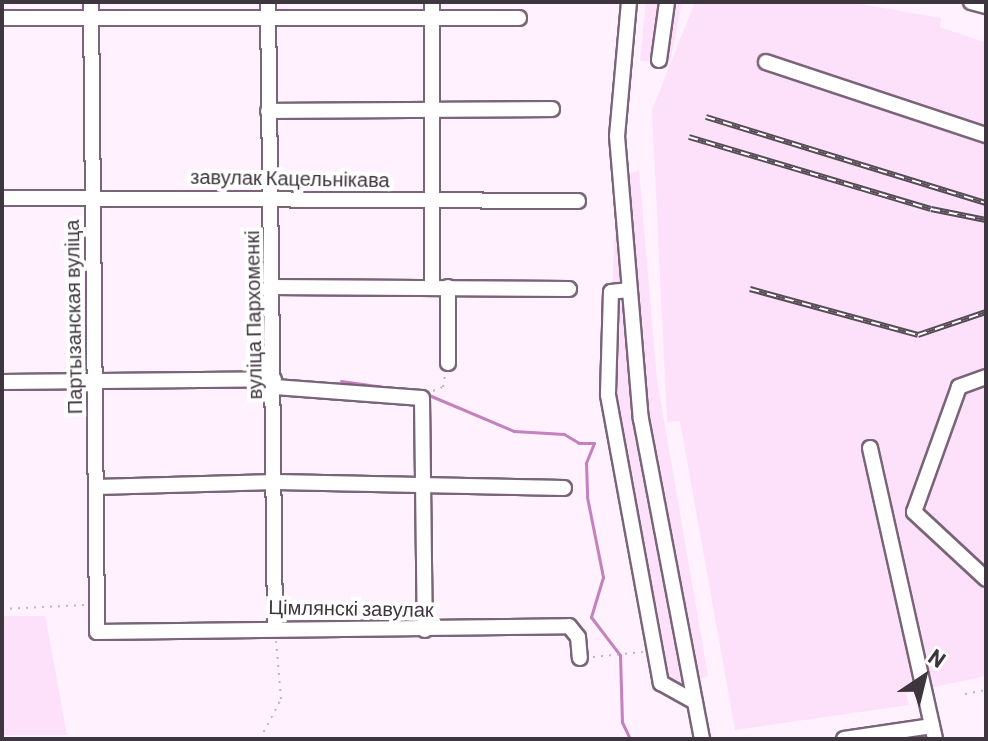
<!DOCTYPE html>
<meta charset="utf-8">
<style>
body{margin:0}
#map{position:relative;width:988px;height:741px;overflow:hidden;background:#fff1fd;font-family:Barlow,sans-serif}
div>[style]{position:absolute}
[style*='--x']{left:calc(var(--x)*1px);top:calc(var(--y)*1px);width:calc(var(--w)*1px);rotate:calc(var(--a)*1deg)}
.built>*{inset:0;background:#fde0fa}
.stream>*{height:3px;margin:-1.5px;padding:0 1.5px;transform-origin:1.5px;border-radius:1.5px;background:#c381be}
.path>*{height:2px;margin-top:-1px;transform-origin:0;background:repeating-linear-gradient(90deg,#bfb3bd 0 2px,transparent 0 8px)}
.roads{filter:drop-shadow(2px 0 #796577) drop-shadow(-2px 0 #796577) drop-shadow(0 2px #796577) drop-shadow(0 -2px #796577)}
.minor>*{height:14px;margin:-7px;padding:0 7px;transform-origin:7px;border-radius:7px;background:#fff}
.rail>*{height:6px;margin-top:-3px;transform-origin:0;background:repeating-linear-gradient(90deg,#fff 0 9px,#554c55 0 18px);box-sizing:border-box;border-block:2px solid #554c55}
span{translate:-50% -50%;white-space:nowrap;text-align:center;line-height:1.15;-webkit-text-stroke:8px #fff;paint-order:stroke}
.street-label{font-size:20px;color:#3e363e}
.frame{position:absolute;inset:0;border:4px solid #3e363e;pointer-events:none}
.north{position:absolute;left:884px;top:637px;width:80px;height:80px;-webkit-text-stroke:6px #fff;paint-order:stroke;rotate:35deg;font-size:22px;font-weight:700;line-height:32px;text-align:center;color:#3e363e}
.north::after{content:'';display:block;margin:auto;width:28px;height:36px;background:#3e363e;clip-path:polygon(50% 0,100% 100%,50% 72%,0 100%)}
</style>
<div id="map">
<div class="built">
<div style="clip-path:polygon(646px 2px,682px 2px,670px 62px,640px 61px)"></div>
<div style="clip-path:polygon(695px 2px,849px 2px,941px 18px,940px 27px,986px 43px,986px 676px,906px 693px,909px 705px,735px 730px,680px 421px,667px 422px,652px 110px)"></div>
<div style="clip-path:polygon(639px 170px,657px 380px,708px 676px,664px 690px,608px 387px,617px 180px)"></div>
<div style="clip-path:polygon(2px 616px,45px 616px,67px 735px,2px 735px)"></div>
</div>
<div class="stream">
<div style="--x:341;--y:381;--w:57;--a:8.1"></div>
<div style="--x:424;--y:393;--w:98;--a:22.9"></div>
<div style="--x:514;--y:431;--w:50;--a:3.4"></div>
<div style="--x:564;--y:434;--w:17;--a:31"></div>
<div style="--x:579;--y:443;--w:15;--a:0"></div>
<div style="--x:594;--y:443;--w:22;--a:112"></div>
<div style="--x:586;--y:463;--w:34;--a:88"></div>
<div style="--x:587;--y:497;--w:82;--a:78.7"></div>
<div style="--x:603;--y:577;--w:42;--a:106.7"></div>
<div style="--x:591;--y:617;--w:48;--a:52.7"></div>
<div style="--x:620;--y:655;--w:67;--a:88.3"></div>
<div style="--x:622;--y:722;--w:19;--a:65"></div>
</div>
<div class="path">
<div style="--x:433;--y:391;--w:11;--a:-22"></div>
<div style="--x:443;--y:387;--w:11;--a:-80"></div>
<div style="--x:2;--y:609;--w:83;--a:-2.8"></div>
<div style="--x:593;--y:657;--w:50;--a:-5.7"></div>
<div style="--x:965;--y:694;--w:21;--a:-11"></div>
<div style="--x:260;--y:739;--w:45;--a:-62.3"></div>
<div style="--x:281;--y:699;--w:58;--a:-94.9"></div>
</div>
<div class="roads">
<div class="minor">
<div style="--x:91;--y:2;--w:630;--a:89.45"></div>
<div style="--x:97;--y:632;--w:472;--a:-0.7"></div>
<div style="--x:569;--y:626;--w:14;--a:51"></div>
<div style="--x:578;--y:637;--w:21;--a:85"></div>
<div style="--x:268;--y:2;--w:624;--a:89.36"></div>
<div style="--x:629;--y:2;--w:135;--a:95.1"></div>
<div style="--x:617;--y:136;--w:284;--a:85.2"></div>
<div style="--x:641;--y:419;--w:326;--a:79.2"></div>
<div style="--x:971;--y:2;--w:16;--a:15"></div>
<div style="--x:2;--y:18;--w:517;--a:0"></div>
<div style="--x:659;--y:60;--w:59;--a:-82.1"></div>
<div style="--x:766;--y:62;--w:232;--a:18.4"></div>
<div style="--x:268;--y:111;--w:284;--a:-0.4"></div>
<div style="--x:2;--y:198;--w:576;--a:0.3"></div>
<div style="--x:270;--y:287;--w:299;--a:0.4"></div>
<div style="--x:432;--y:287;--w:285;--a:-90"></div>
<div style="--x:448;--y:287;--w:76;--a:90"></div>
<div style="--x:629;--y:290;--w:18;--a:174"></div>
<div style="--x:611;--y:292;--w:103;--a:91.7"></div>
<div style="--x:608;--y:395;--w:293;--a:79.6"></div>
<div style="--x:661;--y:683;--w:38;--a:29"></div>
<div style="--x:986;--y:377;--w:29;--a:160"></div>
<div style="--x:959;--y:387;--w:133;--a:109.8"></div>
<div style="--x:914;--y:512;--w:98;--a:42.9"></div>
<div style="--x:2;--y:382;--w:272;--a:-0.6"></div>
<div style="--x:275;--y:387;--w:147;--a:4.3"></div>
<div style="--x:422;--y:398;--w:232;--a:89.3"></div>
<div style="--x:870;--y:448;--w:298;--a:77.4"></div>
<div style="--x:96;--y:487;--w:180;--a:-1.6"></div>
<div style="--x:276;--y:482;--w:288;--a:1.2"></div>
<div style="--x:844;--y:739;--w:89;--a:-8.4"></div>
</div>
</div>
<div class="rail">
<div style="--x:706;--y:117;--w:293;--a:17.1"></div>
<div style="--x:689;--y:137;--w:252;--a:16.6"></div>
<div style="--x:931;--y:209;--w:56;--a:11.3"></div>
<div style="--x:750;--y:289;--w:174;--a:15.3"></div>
<div style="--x:918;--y:335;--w:72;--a:-18.7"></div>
</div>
<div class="street-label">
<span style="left:290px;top:178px;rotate:1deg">завулак Кацельнікава</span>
<span style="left:253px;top:315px;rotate:-91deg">вуліца Пархоменкі</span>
<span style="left:73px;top:317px;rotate:-91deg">Партызанская вуліца</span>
<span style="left:351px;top:608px;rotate:1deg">Цімлянскі завулак</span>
</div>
<div class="frame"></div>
<div class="north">N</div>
</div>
